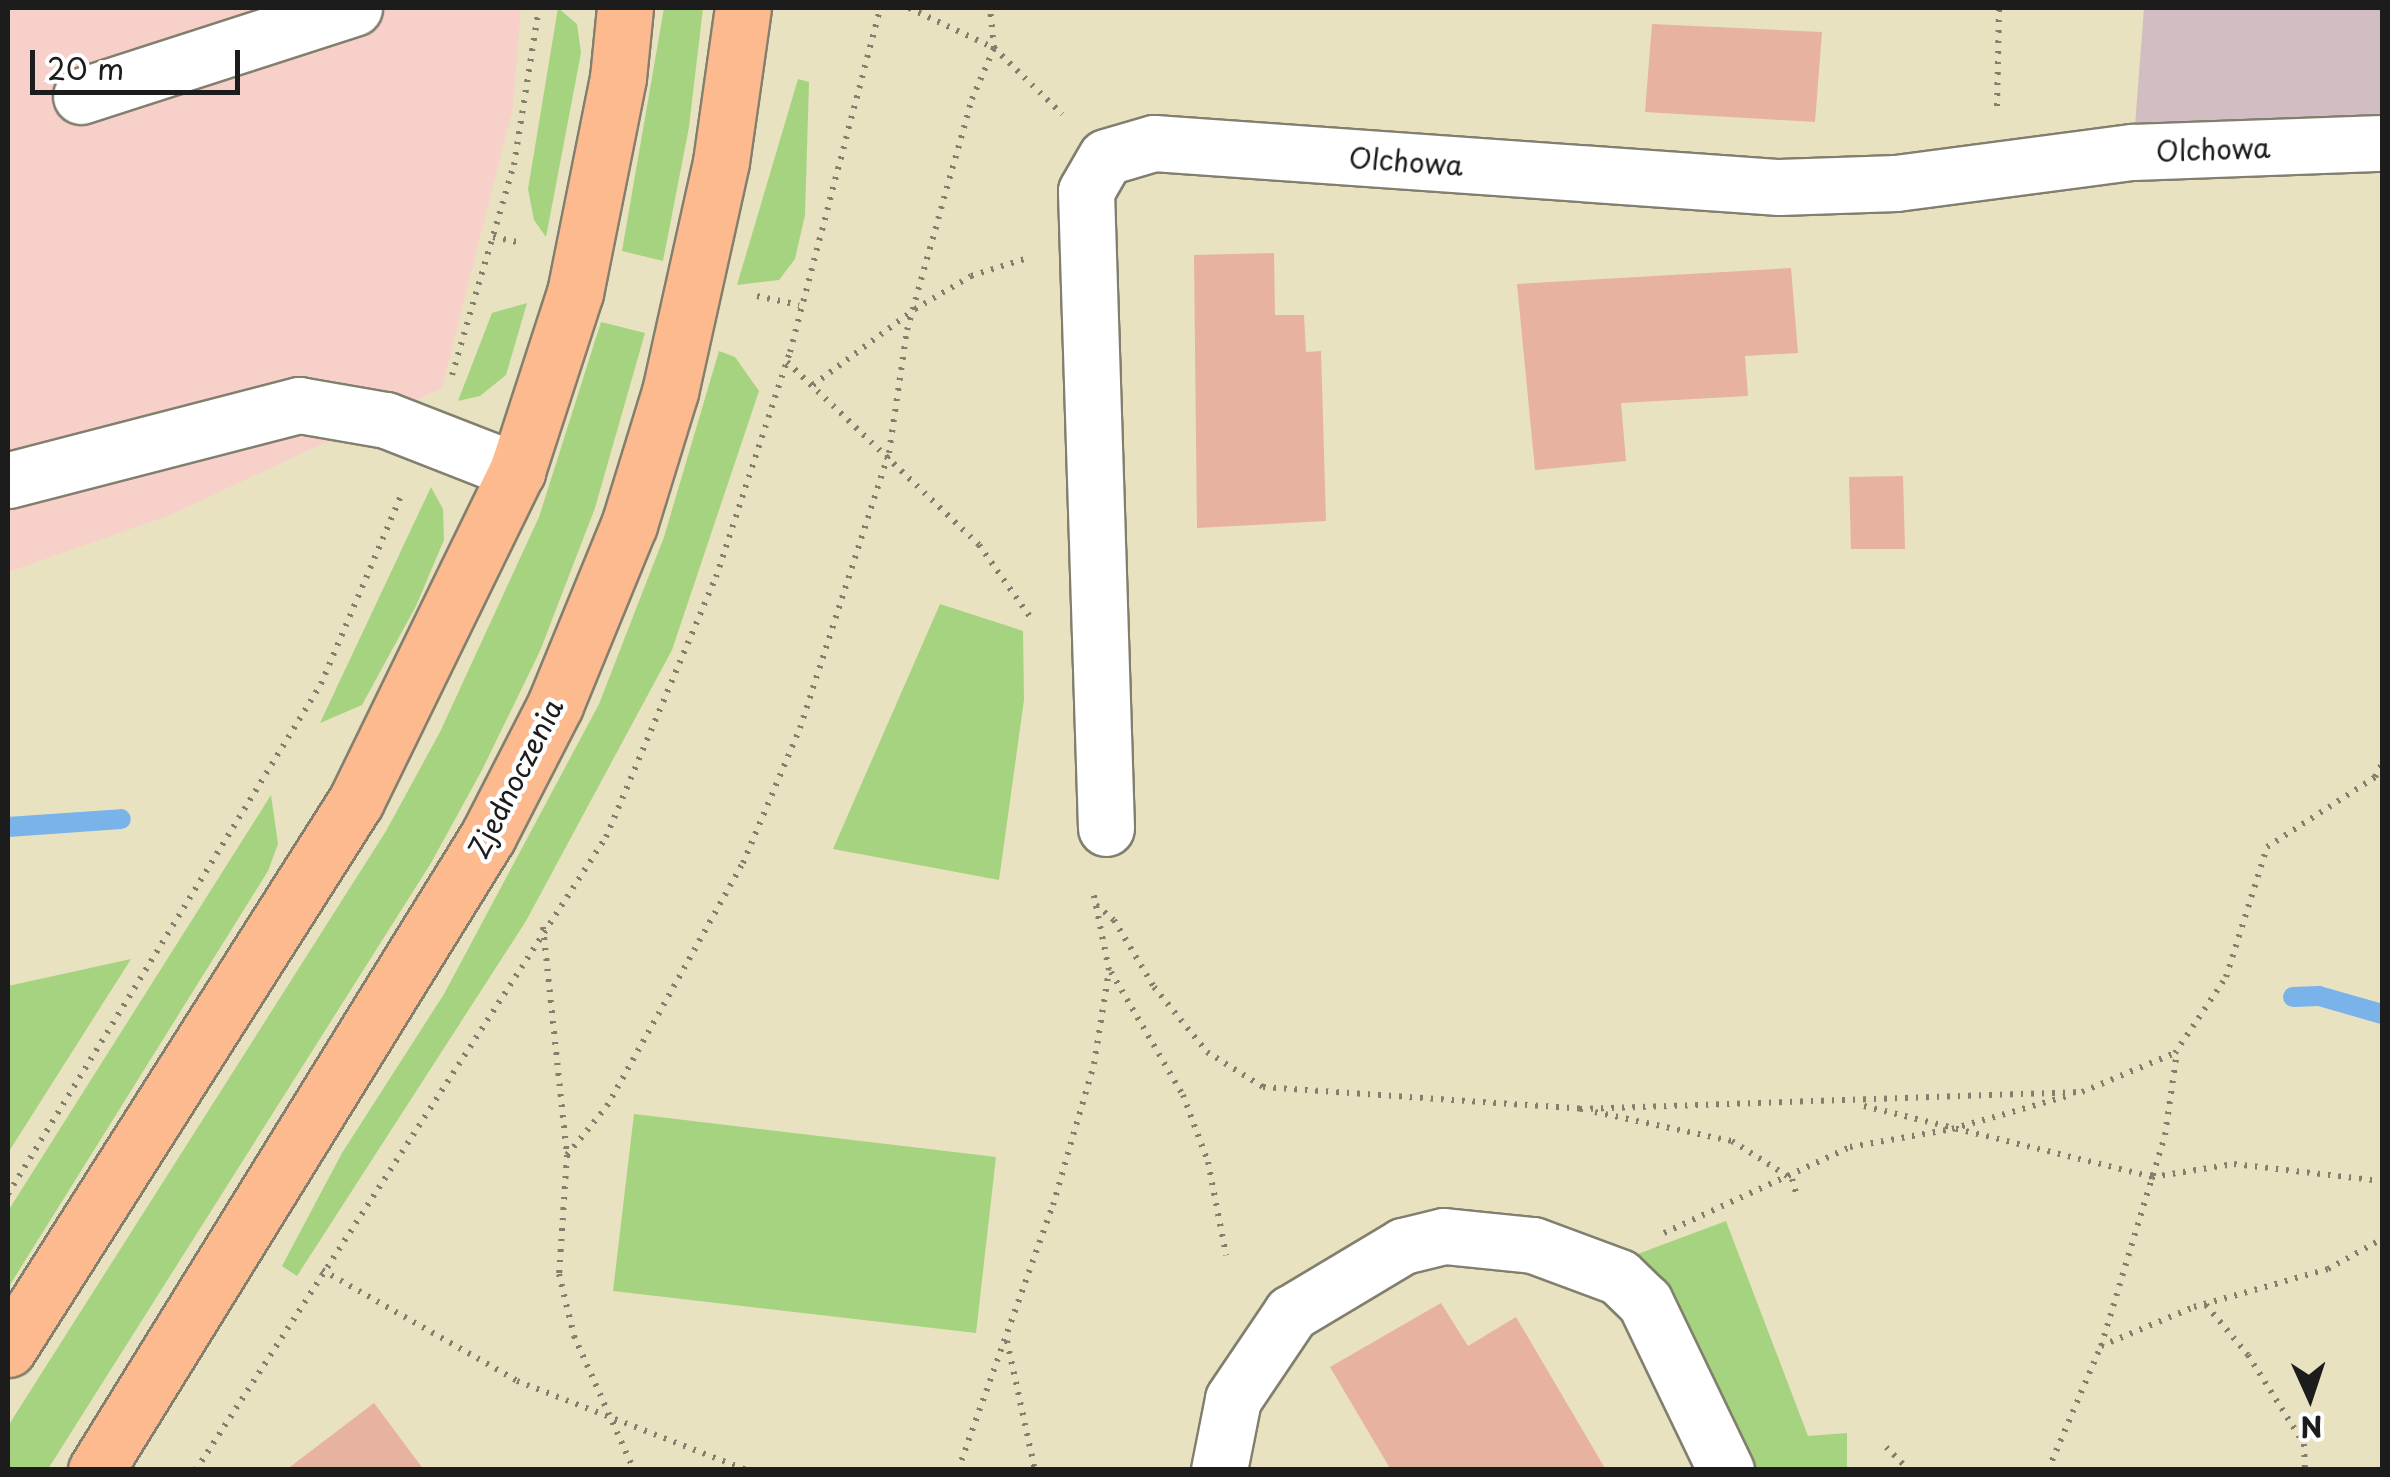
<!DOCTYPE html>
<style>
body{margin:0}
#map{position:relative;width:2390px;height:1477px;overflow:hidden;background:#e8e2c0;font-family:"Playpen Sans",sans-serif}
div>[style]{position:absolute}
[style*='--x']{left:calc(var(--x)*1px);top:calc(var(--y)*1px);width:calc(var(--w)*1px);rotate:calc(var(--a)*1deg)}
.built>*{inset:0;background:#f7d0ca}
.industrial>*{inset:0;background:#d2bec2}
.green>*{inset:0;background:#a5d380}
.stream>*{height:20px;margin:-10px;padding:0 10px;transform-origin:10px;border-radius:10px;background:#7ab2ea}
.building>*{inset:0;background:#e7b29f}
.path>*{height:6px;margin-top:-3px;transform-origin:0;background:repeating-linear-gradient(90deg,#827f6e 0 2.5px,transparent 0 10.5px)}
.roads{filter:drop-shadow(2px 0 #827f6e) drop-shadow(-2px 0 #827f6e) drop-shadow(0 2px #827f6e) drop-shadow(0 -2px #827f6e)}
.minor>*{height:55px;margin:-27.5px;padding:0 27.5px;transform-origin:27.5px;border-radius:27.5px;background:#fff}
.major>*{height:55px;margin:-27.5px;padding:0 27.5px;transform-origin:27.5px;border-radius:27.5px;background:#fcba8e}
span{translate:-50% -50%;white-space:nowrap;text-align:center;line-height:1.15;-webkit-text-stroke:9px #fff;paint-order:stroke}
.street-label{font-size:28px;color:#1c1c1c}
.frame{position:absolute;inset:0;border:10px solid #1c1c1c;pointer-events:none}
.north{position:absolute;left:2260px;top:1347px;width:100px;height:100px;-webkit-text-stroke:8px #fff;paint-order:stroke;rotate:177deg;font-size:28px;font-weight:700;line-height:40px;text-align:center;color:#1c1c1c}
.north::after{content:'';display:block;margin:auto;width:35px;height:45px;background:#1c1c1c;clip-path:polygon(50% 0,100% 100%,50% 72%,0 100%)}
.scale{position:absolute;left:30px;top:50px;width:210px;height:45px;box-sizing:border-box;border:5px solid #1c1c1c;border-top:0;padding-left:12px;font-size:30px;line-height:35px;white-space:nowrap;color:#1c1c1c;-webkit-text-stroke:8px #fff;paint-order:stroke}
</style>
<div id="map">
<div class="built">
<div style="clip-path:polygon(8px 8px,521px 8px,513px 107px,442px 388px,170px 515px,8px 572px)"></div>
</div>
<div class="industrial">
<div style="clip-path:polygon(2144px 8px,2382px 8px,2382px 166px,2133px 152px)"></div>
</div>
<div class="green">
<div style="clip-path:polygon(558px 8px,577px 24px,581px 53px,546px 237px,534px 220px,528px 189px)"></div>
<div style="clip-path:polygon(664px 8px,703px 8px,689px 127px,663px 261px,622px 251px)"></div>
<div style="clip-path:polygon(798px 79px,809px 82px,805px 215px,795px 259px,779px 280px,737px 285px)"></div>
<div style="clip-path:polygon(527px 303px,506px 375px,480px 396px,458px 401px,492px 313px)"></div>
<div style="clip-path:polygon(601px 322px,645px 333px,595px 508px,540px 651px,482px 770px,431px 863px,48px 1469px,8px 1469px,8px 1426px,386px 831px,440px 732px,539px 517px)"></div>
<div style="clip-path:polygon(719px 351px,735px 357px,759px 391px,672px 650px,526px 921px,297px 1276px,282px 1266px,342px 1153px,444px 994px,599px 704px,664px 537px)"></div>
<div style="clip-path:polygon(431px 487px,443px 509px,444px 540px,416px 606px,362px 705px,320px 723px)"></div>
<div style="clip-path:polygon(940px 604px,1023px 631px,1024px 700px,999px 880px,833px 849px)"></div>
<div style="clip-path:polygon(271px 795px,278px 844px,268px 871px,8px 1288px,8px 1211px)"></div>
<div style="clip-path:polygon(131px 959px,8px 1153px,8px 986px)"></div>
<div style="clip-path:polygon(634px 1114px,996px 1157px,976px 1333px,613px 1291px)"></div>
<div style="clip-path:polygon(1726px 1221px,1808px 1436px,1847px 1433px,1847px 1469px,1747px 1469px,1627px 1258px)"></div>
</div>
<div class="stream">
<div style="--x:8;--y:827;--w:113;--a:-4"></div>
<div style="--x:2293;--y:997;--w:26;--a:-2"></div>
<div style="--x:2319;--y:996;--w:66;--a:15.9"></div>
</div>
<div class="building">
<div style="clip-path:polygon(1652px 24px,1822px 32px,1815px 122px,1645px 112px)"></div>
<div style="clip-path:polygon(1274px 253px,1275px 315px,1304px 315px,1306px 352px,1321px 351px,1326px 521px,1197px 528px,1194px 255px)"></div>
<div style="clip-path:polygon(1791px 268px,1798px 353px,1745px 356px,1748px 396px,1621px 403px,1626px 461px,1535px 470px,1517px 284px)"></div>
<div style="clip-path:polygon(1903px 476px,1905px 549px,1851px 549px,1849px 477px)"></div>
<div style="clip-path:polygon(1441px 1303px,1468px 1346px,1516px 1317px,1606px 1470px,1391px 1470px,1330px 1367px)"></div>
<div style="clip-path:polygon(374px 1403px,424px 1470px,286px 1470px)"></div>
</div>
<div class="path">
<div style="--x:909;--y:8;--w:94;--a:25.2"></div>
<div style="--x:994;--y:48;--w:95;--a:44.1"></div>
<div style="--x:1997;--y:106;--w:98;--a:-88.8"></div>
<div style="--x:493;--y:237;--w:29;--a:12"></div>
<div style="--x:757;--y:296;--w:43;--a:12.1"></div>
<div style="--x:787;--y:362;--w:265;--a:43.6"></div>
<div style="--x:979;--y:545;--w:93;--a:54.6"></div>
<div style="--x:452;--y:375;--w:219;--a:-73.6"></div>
<div style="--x:514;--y:165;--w:159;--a:-81"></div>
<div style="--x:813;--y:385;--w:127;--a:-36.7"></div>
<div style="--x:915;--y:309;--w:65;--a:-30.5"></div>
<div style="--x:971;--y:276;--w:57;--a:-17.5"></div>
<div style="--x:1096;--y:905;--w:23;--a:40"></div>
<div style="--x:1114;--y:920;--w:78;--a:59.2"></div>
<div style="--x:1154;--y:987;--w:84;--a:50.8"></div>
<div style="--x:1207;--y:1052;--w:66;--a:32"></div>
<div style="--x:1263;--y:1087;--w:321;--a:3.9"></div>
<div style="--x:543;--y:927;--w:229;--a:84"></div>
<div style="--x:567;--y:1155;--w:119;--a:93.8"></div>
<div style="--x:559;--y:1274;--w:64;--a:76.4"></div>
<div style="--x:574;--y:1336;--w:147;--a:65.9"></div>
<div style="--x:1111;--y:972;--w:143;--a:59.7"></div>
<div style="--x:1183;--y:1095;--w:72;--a:69.5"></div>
<div style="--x:1208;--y:1162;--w:95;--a:79"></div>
<div style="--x:1864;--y:1106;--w:297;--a:13.8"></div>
<div style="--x:2152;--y:1177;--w:83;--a:-9"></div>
<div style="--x:2234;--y:1164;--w:149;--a:6.6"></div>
<div style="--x:1580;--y:1109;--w:502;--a:-1.94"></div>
<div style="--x:2082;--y:1092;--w:101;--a:-22.8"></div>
<div style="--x:2175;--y:1053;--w:92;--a:-56.1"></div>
<div style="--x:2226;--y:977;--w:136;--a:-72.5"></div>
<div style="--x:2267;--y:847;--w:129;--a:-32.9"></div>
<div style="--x:2375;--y:777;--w:15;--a:-62"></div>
<div style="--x:1595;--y:1112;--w:140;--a:12"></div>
<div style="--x:1732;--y:1141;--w:71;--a:32.3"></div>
<div style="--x:1792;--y:1179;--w:19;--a:74"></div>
<div style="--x:567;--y:1155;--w:63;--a:-50.8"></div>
<div style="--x:607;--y:1106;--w:278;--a:-60.8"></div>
<div style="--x:743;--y:863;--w:147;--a:-67.1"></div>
<div style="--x:800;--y:728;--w:289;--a:-72.1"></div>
<div style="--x:889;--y:453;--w:124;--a:-81.7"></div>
<div style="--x:907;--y:330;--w:240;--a:-74.3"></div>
<div style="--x:972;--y:99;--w:56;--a:-66.7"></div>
<div style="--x:994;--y:48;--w:40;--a:-95.7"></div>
<div style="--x:8;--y:1194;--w:598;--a:-58.46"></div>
<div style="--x:321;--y:684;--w:207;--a:-67"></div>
<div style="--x:1664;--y:1233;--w:205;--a:-24.8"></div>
<div style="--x:1850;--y:1147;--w:104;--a:-10"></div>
<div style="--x:1952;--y:1129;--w:124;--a:-15.9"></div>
<div style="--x:322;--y:1270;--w:224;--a:29.6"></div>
<div style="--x:517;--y:1381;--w:246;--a:21.2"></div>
<div style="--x:2206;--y:1305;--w:65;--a:50"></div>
<div style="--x:2248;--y:1355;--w:105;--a:57.8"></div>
<div style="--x:2304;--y:1444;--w:26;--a:88"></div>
<div style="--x:1007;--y:1341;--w:132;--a:77.8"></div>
<div style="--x:2101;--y:1346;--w:101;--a:-22.8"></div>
<div style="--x:2194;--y:1307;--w:139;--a:-15.8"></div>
<div style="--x:2328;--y:1269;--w:62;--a:-29.1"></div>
<div style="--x:1886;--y:1447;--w:33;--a:45"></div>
<div style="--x:196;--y:1470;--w:754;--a:-57.07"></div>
<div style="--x:606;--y:837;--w:282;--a:-67.1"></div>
<div style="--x:716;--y:577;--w:237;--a:-71.8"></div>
<div style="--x:790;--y:352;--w:356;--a:-75.3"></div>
<div style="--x:958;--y:1470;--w:282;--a:-70.3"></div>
<div style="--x:1053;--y:1205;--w:147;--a:-73.8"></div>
<div style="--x:1094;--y:1064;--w:95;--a:-80.9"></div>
<div style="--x:1109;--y:970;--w:81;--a:-101.4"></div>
<div style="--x:2048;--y:1470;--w:135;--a:-66.9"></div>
<div style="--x:2101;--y:1346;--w:220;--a:-73.1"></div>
<div style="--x:2165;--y:1135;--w:84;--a:-81.8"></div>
</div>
<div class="roads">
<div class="minor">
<div style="--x:81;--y:96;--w:287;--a:-17.9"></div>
<div style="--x:9;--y:480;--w:300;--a:-14.5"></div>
<div style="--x:299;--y:405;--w:88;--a:9.8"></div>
<div style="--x:386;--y:420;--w:141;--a:21.3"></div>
<div style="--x:1106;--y:828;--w:637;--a:-91.8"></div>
<div style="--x:1086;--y:191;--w:39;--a:-60"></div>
<div style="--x:1106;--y:157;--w:50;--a:-16.3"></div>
<div style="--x:1154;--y:143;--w:627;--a:4.03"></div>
<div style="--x:1779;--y:187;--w:117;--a:-2"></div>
<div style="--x:1896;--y:183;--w:239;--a:-7.5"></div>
<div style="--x:2133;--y:152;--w:249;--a:-2.1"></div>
<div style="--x:1219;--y:1470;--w:72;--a:-78.8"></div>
<div style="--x:1233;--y:1399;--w:104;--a:-56"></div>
<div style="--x:1291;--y:1313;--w:131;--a:-30.9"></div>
<div style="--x:1403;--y:1246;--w:42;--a:-13.7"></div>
<div style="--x:1444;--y:1236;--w:89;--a:5.8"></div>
<div style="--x:1533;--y:1245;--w:92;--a:20.4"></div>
<div style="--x:1619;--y:1277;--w:36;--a:44"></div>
<div style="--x:1645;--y:1302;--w:187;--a:64.3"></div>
</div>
<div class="major">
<div style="--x:8;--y:1349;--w:649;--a:-57.58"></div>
<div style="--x:356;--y:801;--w:367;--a:-64"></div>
<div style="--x:517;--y:471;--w:187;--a:-72"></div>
<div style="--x:575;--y:293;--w:219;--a:-78.7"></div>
<div style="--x:618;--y:78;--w:70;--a:-84.3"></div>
<div style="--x:96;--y:1470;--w:745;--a:-58.27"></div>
<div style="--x:488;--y:836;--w:147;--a:-62.9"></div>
<div style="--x:555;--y:705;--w:195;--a:-67.7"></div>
<div style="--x:629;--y:525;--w:139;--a:-72.9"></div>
<div style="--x:670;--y:392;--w:236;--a:-77.5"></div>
<div style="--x:721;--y:162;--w:156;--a:-81.9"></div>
</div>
</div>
<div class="street-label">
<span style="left:2213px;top:149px;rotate:-2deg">Olchowa</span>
<span style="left:1406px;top:161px;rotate:4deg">Olchowa</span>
<span style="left:515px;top:778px;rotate:-63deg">Zjednoczenia</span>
</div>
<div class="frame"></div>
<div class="north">N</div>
<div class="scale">20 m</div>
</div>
